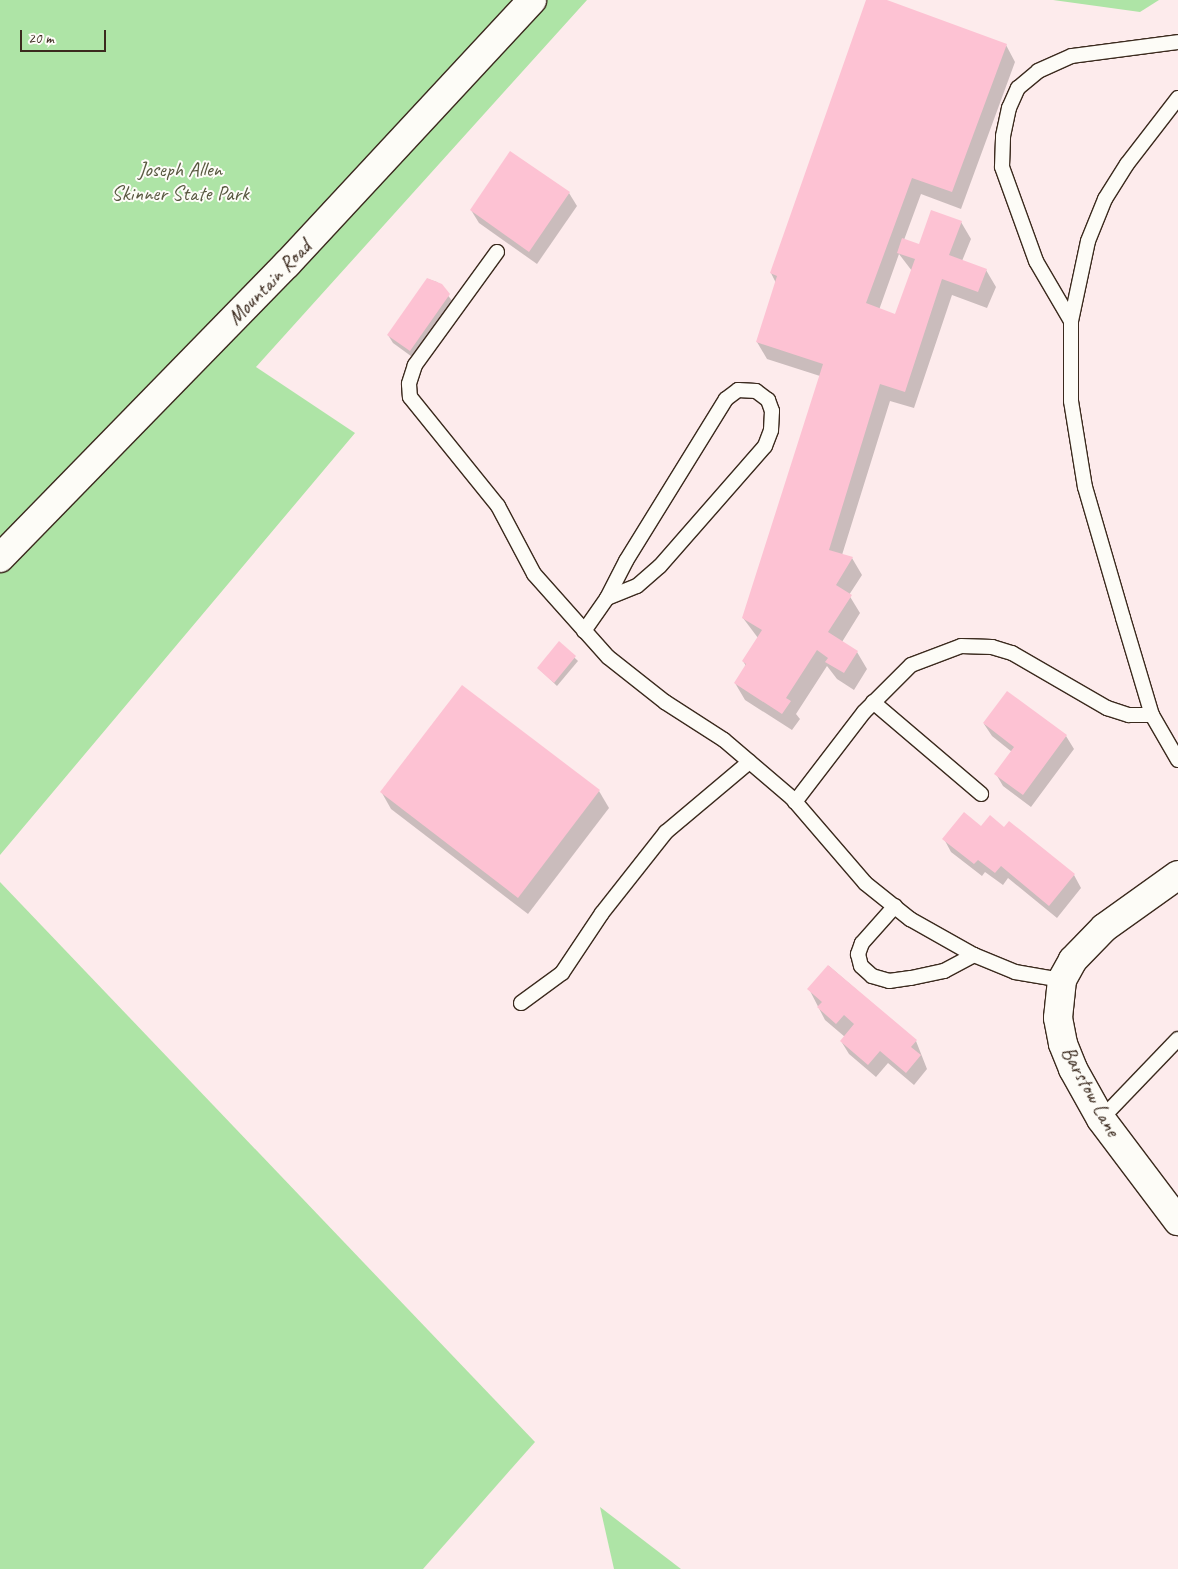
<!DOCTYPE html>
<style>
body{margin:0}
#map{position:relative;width:1178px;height:1569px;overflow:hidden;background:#fdebec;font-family:Caveat,sans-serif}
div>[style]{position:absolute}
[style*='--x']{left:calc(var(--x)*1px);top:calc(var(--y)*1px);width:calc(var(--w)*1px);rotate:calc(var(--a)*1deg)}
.green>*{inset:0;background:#aee4a6}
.shadow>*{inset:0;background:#0003}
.building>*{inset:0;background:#fdc2d3}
.roads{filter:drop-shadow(1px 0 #3b2a1e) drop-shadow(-1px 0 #3b2a1e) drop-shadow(0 1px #3b2a1e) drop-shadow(0 -1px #3b2a1e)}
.service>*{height:14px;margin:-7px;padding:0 7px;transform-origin:7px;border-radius:7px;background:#fdfcf7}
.minor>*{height:28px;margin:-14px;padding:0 14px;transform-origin:14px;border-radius:14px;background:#fdfcf7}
span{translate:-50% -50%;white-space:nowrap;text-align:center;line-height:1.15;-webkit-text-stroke:4px #fdfcf7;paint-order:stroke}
.park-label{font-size:21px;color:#585840}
.street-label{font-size:21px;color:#3b2a1e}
.scale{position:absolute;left:20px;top:30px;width:86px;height:22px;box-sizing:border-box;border:2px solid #3b2a1e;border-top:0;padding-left:6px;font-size:15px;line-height:18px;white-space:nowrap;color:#3b2a1e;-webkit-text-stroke:4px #fdfcf7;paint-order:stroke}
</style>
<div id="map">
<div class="green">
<div style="clip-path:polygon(0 0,587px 0,256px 367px,355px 433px,0 855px)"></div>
<div style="clip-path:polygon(1053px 0,1159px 0,1140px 12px)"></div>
<div style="clip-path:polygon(0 882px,535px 1442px,423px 1569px,0 1569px)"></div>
<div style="clip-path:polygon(600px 1507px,681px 1569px,614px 1569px)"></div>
</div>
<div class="shadow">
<div style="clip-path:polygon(evenodd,868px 0,883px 0,1006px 45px,1015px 62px,961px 209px,921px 194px,904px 240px,919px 246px,961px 222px,971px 239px,962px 261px,986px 270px,996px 287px,987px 308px,952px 295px,914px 408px,890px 401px,842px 555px,852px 558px,862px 575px,849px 595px,860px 613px,842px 642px,857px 652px,867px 669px,854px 690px,837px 679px,827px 666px,796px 714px,800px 719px,792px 730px,745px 700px,735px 683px,746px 666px,743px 661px,758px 638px,743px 618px,820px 376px,767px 359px,757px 342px,776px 283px,771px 273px,868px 0,899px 254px,912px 271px,895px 316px,879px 310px,899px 254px)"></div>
<div style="clip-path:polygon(511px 153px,569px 193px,577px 206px,537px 264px,479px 223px,471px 210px)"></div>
<div style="clip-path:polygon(428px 279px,437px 282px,454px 303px,415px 359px,393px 343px,388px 335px)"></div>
<div style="clip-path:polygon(559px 643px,578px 661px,557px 686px,538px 668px)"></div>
<div style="clip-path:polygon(462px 687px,599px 791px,609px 808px,528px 914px,391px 809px,382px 793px)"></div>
<div style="clip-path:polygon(984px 724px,1066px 736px,1074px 749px,1031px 807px,1003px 786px,996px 774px,1012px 752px,992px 736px)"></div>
<div style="clip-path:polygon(981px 827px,1004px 829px,1074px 875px,1081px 888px,1057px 918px,1008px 878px,1003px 885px,985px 872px,982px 876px,951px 852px,944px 839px)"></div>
<div style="clip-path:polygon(829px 966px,916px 1041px,927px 1069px,914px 1085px,888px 1063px,876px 1077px,849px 1054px,841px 1041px,845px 1037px,825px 1020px,809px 989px)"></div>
</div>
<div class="building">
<div style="clip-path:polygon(866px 0,887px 0,1007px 44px,952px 192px,912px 178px,866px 303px,895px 314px,915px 259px,897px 253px,902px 238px,919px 244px,931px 210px,962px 221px,949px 255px,987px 269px,978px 292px,942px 279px,905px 392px,880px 384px,829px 550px,853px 557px,836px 585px,852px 595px,828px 632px,858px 651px,844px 673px,825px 662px,828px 658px,817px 650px,786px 698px,791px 701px,782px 714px,734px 683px,746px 664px,742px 661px,762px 630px,742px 618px,823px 364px,756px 342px,777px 276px,770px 273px)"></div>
<div style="clip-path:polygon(510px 151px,570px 192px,529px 252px,470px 210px)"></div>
<div style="clip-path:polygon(427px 278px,442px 284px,450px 294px,410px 351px,387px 335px)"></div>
<div style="clip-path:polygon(559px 641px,576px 656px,554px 683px,537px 668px)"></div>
<div style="clip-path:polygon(462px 685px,600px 790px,518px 898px,380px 792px)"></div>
<div style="clip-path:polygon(1007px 691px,1067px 735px,1023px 795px,994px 774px,1014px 747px,983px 723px)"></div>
<div style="clip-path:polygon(964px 812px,981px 826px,990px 815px,1004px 827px,1009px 821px,1075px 874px,1049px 906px,1001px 866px,995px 873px,978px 860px,974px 864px,942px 839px)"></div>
<div style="clip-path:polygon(828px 965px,917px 1040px,911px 1047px,921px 1055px,906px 1073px,880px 1051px,868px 1065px,840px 1041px,854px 1024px,844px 1015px,836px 1024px,817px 1007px,822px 1002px,807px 989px)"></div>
</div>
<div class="roads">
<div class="service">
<div style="--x:1178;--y:98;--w:83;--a:127.7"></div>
<div style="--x:1127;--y:164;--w:41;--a:122.2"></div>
<div style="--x:1105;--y:199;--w:45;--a:112"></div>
<div style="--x:1088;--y:241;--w:82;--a:102"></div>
<div style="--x:1071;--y:321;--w:80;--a:90"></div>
<div style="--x:1071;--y:401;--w:87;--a:80.8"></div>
<div style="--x:1085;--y:487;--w:136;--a:73.8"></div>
<div style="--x:1123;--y:618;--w:101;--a:73.4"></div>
<div style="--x:1152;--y:715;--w:52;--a:60"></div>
<div style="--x:497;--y:252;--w:140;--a:126"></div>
<div style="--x:415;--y:365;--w:20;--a:108"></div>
<div style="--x:409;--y:384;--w:13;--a:86"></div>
<div style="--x:410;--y:397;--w:140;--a:51.1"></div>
<div style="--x:498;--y:506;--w:77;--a:62.1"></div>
<div style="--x:534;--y:574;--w:111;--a:48.3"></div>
<div style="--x:608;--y:657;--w:73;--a:38.3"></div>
<div style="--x:665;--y:702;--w:70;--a:32.8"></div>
<div style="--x:724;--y:740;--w:89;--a:40.5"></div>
<div style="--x:792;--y:798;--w:112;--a:49.3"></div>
<div style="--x:865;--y:883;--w:58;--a:38.7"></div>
<div style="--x:910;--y:919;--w:73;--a:29.4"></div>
<div style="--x:974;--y:955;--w:44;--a:22.5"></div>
<div style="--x:1015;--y:972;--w:48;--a:9.7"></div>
<div style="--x:1071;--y:321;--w:69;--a:-120.3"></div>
<div style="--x:1036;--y:261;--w:100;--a:-109.9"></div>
<div style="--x:1002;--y:167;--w:31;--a:-88"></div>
<div style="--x:1003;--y:136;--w:29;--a:-78"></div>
<div style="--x:1009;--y:108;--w:22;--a:-66"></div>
<div style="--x:1018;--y:88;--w:26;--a:-40"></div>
<div style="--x:1038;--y:71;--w:37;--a:-24"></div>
<div style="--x:1072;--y:56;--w:107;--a:-7.5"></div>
<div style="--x:584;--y:631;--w:40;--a:-55.1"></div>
<div style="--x:607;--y:598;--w:32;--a:-22"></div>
<div style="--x:637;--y:586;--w:30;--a:-41"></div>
<div style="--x:660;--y:566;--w:159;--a:-48.8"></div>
<div style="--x:765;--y:446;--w:17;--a:-69"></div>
<div style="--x:771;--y:430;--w:19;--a:-87"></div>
<div style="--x:772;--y:411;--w:12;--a:-110"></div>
<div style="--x:768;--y:400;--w:15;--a:-143"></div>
<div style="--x:756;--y:391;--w:18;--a:-177"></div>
<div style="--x:738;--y:390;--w:15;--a:143"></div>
<div style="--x:726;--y:399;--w:190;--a:121.7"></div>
<div style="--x:626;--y:561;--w:42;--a:117.2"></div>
<div style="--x:873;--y:702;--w:142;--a:40.4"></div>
<div style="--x:795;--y:802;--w:113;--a:-52.5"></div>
<div style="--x:864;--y:712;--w:66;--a:-45"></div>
<div style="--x:911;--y:665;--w:53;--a:-20.8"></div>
<div style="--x:961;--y:646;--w:31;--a:2"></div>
<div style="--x:992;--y:647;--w:21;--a:17"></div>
<div style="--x:1012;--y:653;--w:110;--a:30.1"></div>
<div style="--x:1107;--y:708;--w:23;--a:18"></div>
<div style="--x:1129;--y:715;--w:23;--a:0"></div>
<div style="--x:895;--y:906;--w:50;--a:131.7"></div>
<div style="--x:862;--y:943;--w:12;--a:110"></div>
<div style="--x:858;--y:954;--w:12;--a:76"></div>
<div style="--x:861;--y:966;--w:15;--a:42"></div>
<div style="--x:872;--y:976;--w:18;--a:16"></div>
<div style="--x:889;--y:981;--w:22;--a:-8"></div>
<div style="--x:911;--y:978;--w:34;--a:-12"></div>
<div style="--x:944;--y:971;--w:34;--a:-28"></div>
<div style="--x:521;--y:1003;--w:51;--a:-36.2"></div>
<div style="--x:562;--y:973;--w:72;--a:-56.3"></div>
<div style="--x:602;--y:913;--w:103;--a:-51.7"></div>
<div style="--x:666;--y:832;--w:109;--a:-40.1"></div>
<div style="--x:1101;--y:1119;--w:111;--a:-46.1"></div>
</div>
<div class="minor">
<div style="--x:0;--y:558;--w:411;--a:-45.7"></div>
<div style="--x:287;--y:264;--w:360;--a:-47.1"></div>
<div style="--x:1178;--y:875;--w:91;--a:144.4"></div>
<div style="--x:1104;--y:928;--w:45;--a:134.1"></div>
<div style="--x:1073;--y:960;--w:23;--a:119"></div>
<div style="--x:1062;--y:980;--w:38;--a:96"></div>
<div style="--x:1058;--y:1018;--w:26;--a:79"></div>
<div style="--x:1063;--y:1044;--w:27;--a:68"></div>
<div style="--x:1073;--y:1069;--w:57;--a:60.8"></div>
<div style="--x:1101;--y:1119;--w:128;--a:53"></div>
</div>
</div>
<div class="park-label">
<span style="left:180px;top:181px">Joseph Allen<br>Skinner State Park</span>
</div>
<div class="street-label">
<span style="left:269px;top:282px;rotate:-46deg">Mountain Road</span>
<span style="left:1091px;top:1091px;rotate:61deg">Barstow Lane</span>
</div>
<div class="scale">20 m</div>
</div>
